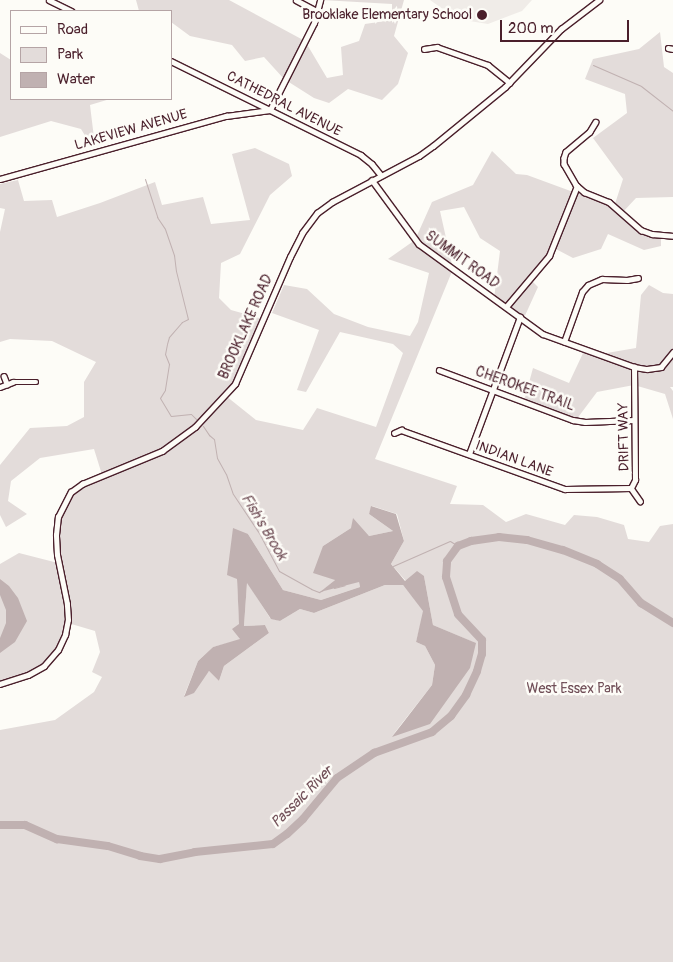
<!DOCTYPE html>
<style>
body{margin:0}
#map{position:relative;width:673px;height:962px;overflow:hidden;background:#fdfcf7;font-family:Pangolin,sans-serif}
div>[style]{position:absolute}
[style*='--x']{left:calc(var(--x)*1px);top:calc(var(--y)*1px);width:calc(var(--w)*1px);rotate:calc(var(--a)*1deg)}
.built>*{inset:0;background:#f0ece8}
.green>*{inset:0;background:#e3dcda}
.water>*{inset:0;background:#c0b1b1}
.stream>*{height:1px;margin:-0.5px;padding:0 0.5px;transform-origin:0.5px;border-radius:0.5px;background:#c0b1b1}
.river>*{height:8px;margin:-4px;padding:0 4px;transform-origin:4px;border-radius:4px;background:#c0b1b1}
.roads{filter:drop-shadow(1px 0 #4a1f2b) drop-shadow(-1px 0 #4a1f2b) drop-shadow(0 1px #4a1f2b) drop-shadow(0 -1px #4a1f2b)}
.minor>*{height:4.5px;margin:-2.25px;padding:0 2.25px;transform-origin:2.25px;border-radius:2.25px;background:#fdfcf7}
.dots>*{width:14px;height:14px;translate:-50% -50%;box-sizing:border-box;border:2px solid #fdfcf7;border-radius:50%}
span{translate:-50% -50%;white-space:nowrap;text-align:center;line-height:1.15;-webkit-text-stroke:5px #fdfcf7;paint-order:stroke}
.poi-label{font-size:14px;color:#4a1f2b}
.right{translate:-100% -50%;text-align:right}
.street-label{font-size:14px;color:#4a1f2b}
.park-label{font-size:14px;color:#704e57}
.water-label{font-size:15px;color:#73525a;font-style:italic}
.legend{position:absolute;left:10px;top:10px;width:162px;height:90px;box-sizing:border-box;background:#fdfcf7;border:1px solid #b5a4a5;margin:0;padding:6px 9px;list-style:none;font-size:15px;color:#4a1f2b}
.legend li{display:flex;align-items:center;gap:10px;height:25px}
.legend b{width:25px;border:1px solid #b5a4a5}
.scale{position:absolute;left:500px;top:20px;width:129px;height:22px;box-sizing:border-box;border:2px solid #4a1f2b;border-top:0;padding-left:6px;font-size:15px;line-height:18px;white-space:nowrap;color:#4a1f2b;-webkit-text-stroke:4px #fdfcf7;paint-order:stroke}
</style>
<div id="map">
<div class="built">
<div style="clip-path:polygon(430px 0,532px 0,522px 11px,488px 24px,457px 19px)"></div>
</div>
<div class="green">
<div style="clip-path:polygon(136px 0,229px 0,305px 41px,327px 78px,343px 75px,341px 47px,359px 41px,365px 24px,392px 20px,392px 4px,322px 0,404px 0,394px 36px,408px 53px,398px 84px,382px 100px,348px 89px,329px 103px,314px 98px,284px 79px,264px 57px,245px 61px,232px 45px,190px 36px,171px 22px,171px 11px,139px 11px)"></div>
<div style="clip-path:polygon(evenodd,660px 32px,664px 67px,673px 73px,673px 197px,636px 198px,622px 213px,642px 231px,661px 236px,661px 246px,644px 250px,608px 234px,601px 249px,573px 258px,554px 248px,530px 279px,538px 287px,523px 320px,494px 299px,500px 251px,480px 238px,464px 207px,440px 211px,453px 269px,375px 459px,457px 486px,450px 504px,483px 505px,506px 522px,526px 514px,565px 525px,574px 515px,597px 517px,624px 525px,628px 539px,649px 542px,660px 526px,673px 524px,673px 962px,0 962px,0 730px,55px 720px,94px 692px,102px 677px,92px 672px,100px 652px,95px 631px,68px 623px,55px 656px,32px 674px,0 683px,0 564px,19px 553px,58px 563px,56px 528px,65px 502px,75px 489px,103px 478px,94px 449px,40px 458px,11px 481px,8px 501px,27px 514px,6px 527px,0 515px,0 465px,30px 428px,67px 426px,84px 417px,84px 382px,96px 362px,52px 341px,10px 339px,0 342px,0 232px,5px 209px,0 208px,0 184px,18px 180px,24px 201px,52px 200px,57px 217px,100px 203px,155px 182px,162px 205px,203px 197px,211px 224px,250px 220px,232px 154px,255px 148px,289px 164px,292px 176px,270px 195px,240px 254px,221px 263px,219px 298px,231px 310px,263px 319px,240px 376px,226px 396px,256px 420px,303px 430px,317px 408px,376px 427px,403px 353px,393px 344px,340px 332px,306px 392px,297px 390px,319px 330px,272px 313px,284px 285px,307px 289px,334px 314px,368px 327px,410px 336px,418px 322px,429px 273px,388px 259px,415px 240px,432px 202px,473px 185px,492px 151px,516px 174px,527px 175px,614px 207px,623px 179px,593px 138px,627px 113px,625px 94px,585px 79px,593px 59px,639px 49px,660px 32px,372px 506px,397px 514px,404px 541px,391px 564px,406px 581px,424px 576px,433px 625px,473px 642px,392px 736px,432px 685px,435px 665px,425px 646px,416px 642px,424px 611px,403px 585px,385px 585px,314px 613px,300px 609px,280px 621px,270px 618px,247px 582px,244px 626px,265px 625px,269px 633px,224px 666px,219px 681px,209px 671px,184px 696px,198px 661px,213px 647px,240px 640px,237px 579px,248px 534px,283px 590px,321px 600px,360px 587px,359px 581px,322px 591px,335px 580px,323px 546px,351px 528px,369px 536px,393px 531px,369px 514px,372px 506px)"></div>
<div style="clip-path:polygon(0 53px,11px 60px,11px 99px,110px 99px,90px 105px,94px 138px,89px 142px,81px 129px,51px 121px,0 137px)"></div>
<div style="clip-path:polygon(649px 285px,663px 293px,673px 294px,673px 387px,670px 387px,673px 391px,673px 419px,665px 394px,634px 385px,597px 392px,576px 420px,524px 401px,533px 368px,569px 383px,584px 351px,595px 355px,636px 348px,641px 295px)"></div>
</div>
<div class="water">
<div style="clip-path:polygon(371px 506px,396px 514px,404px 541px,391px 564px,405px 581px,417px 571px,424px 576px,433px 625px,476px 643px,470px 668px,430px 724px,392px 737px,432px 685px,435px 665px,425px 646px,416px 642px,423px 611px,403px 585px,385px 585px,314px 613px,300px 609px,280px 621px,271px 619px,247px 583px,244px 626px,265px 625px,269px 633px,224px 666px,219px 681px,209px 671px,194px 693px,184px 697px,198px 661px,213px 647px,240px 639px,232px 629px,239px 624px,237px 579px,227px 575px,233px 528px,248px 534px,283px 590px,321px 600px,360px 587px,359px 582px,320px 592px,335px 580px,313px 573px,323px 546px,351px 528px,353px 518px,369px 536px,393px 531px,369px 514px)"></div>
<div style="clip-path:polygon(0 579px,9px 586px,18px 598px,27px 621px,15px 642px,0 653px,0 638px,6px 623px,6px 610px,0 595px)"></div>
</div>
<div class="stream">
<div style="--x:593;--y:65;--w:52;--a:23.6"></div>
<div style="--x:641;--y:86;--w:41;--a:38"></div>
<div style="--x:145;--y:179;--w:40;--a:72"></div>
<div style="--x:157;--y:217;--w:14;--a:56"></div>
<div style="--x:165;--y:229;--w:28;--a:71"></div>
<div style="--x:174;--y:255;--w:16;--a:83"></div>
<div style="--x:176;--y:271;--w:49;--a:76"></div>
<div style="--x:188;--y:319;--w:7;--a:153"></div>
<div style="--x:182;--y:322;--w:20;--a:131"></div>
<div style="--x:169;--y:337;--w:7;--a:106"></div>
<div style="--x:167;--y:344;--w:10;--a:101"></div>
<div style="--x:165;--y:354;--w:11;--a:68"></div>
<div style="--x:169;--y:364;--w:26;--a:99"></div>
<div style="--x:165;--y:390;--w:9;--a:122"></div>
<div style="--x:160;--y:398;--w:21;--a:59"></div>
<div style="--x:171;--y:416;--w:20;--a:-6"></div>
<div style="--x:191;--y:414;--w:8;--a:45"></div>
<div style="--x:203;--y:426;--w:11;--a:56"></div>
<div style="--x:209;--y:435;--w:6;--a:39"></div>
<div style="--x:214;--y:439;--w:19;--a:81"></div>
<div style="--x:217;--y:458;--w:18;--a:61"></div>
<div style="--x:226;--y:474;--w:21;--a:71"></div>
<div style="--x:233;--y:494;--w:47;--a:56.3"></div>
<div style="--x:259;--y:533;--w:43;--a:62.2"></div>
<div style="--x:279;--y:571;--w:37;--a:29"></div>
<div style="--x:311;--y:589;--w:9;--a:21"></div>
<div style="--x:319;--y:592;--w:4;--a:-27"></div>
<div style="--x:393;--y:566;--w:62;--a:-23.7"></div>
<div style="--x:450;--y:541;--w:9;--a:32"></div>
<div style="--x:334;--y:588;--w:11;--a:-15"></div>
</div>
<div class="river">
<div style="--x:0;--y:825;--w:25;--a:0"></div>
<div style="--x:25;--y:825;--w:35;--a:24"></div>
<div style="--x:57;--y:839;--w:51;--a:7.8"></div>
<div style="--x:108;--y:846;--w:34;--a:17"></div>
<div style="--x:140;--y:856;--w:20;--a:9"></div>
<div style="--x:160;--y:859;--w:36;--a:-11"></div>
<div style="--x:195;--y:852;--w:78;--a:-5.9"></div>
<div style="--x:273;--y:844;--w:17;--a:-36"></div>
<div style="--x:287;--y:834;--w:22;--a:-43"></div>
<div style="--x:303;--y:819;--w:53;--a:-50.3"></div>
<div style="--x:337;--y:778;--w:45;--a:-34"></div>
<div style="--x:374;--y:753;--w:62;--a:-19.9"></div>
<div style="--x:432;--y:732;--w:25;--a:-40"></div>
<div style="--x:451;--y:716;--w:26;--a:-54"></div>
<div style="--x:466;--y:695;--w:26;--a:-65"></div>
<div style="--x:477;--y:671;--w:18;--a:-74"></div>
<div style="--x:482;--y:654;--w:14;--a:-90"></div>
<div style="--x:482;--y:640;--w:35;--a:-133"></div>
<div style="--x:458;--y:614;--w:39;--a:-108"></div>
<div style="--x:446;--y:577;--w:16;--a:-86"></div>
<div style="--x:447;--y:561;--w:19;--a:-54"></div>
<div style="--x:458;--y:546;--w:14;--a:-21"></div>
<div style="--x:471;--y:541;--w:28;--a:-8"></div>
<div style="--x:499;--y:537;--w:28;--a:6"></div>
<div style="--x:527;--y:540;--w:37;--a:16"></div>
<div style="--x:563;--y:550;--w:37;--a:22"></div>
<div style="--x:597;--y:564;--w:27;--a:33"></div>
<div style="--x:620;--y:579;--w:32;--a:49"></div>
<div style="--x:641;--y:603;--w:38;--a:32"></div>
</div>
<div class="roads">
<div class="minor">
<div style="--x:49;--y:0;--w:25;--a:26"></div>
<div style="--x:296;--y:0;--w:24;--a:28"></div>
<div style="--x:668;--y:48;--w:5;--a:11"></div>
<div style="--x:424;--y:49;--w:13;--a:-9"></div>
<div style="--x:437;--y:47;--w:54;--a:19.4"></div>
<div style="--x:488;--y:65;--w:28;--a:39"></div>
<div style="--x:171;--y:61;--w:212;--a:26.3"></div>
<div style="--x:361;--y:155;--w:14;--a:39"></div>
<div style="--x:372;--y:164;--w:14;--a:51"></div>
<div style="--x:596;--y:122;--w:12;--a:121"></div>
<div style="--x:590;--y:132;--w:31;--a:140"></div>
<div style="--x:566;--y:152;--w:6;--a:108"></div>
<div style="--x:564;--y:158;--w:6;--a:90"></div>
<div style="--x:564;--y:164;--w:24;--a:60"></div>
<div style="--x:576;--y:185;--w:11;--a:41"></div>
<div style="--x:584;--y:192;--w:27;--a:22"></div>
<div style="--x:609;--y:202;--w:43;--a:41.2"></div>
<div style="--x:641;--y:230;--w:12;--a:20"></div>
<div style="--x:652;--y:234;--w:21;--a:5"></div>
<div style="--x:0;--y:179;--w:235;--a:-15.6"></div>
<div style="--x:226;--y:116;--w:44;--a:-7.8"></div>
<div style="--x:270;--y:110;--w:97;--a:-63.2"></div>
<div style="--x:314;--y:23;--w:24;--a:-75"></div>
<div style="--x:372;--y:180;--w:79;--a:53.7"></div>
<div style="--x:419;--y:244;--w:153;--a:36"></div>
<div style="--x:543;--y:334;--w:97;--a:19.9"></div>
<div style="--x:634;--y:367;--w:13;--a:9"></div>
<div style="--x:647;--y:369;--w:14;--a:-8"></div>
<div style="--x:661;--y:367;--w:19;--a:-51"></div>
<div style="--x:506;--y:307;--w:67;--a:-49.9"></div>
<div style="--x:549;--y:256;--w:75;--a:-68.2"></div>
<div style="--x:564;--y:342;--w:53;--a:-70.2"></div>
<div style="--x:582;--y:292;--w:9;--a:-49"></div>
<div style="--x:588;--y:285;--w:15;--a:-23"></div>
<div style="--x:602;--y:279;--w:25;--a:2"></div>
<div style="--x:627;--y:280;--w:11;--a:-10"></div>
<div style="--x:439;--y:370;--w:143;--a:20.5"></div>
<div style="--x:573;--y:420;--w:12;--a:9"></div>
<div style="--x:585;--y:422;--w:49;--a:-2.3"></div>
<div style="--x:4;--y:376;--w:9;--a:69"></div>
<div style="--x:0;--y:387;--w:14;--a:-21"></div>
<div style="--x:13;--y:382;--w:23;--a:0"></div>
<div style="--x:394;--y:433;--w:8;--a:-23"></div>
<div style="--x:401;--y:430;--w:174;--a:19.8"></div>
<div style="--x:565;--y:489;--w:66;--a:-0.9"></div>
<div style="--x:469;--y:454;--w:146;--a:-69.6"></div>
<div style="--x:631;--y:488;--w:9;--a:-63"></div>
<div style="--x:635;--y:480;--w:113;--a:-90.5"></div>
<div style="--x:631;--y:488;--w:16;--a:55"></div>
<div style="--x:0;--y:684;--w:29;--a:-18"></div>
<div style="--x:28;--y:675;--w:18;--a:-29"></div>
<div style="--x:44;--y:666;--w:21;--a:-49"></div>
<div style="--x:58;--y:650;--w:17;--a:-65"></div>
<div style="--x:65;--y:635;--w:15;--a:-79"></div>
<div style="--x:68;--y:620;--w:16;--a:-94"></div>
<div style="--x:67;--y:604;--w:50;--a:-101.5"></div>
<div style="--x:57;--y:555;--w:20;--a:-93"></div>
<div style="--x:56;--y:535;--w:18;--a:-84"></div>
<div style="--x:58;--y:517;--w:28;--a:-63"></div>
<div style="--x:71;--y:492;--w:14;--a:-36"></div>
<div style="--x:82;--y:484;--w:87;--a:-22.4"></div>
<div style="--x:162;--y:451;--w:41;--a:-36"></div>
<div style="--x:195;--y:427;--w:59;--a:-47.1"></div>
<div style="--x:235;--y:384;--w:138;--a:-66.6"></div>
<div style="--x:290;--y:257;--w:27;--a:-63"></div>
<div style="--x:302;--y:233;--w:25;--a:-53"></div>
<div style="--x:317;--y:213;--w:19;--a:-36"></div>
<div style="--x:332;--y:202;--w:98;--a:-27.9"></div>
<div style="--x:419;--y:156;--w:17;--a:-36"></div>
<div style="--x:433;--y:146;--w:93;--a:-39.3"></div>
<div style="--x:505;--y:87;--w:81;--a:-46"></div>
<div style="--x:561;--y:29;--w:48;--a:-37.3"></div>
</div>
</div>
<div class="dots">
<div style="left:482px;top:15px;background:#4a1f2b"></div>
</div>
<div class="poi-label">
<span class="right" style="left:472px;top:15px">Brooklake Elementary School</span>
</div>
<div class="street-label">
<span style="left:284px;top:104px;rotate:27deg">CATHEDRAL AVENUE</span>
<span style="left:131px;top:130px;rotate:-16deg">LAKEVIEW AVENUE</span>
<span style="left:462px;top:260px;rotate:36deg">SUMMIT ROAD</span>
<span style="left:246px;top:327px;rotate:-66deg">BROOKLAKE ROAD</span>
<span style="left:525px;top:389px;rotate:20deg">CHEROKEE TRAIL</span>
<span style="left:624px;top:437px;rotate:-91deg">DRIFT WAY</span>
<span style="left:514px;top:459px;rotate:20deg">INDIAN LANE</span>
</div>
<div class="park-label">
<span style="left:574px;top:689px">West Essex Park</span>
</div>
<div class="water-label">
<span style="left:264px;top:527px;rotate:59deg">Fish's Brook</span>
<span style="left:302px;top:797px;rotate:-45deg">Passaic River</span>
</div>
<ul class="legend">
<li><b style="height:6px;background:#fdfcf7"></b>Road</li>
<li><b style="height:14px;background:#e3dcda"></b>Park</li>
<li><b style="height:14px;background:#c0b1b1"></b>Water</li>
</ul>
<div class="scale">200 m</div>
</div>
